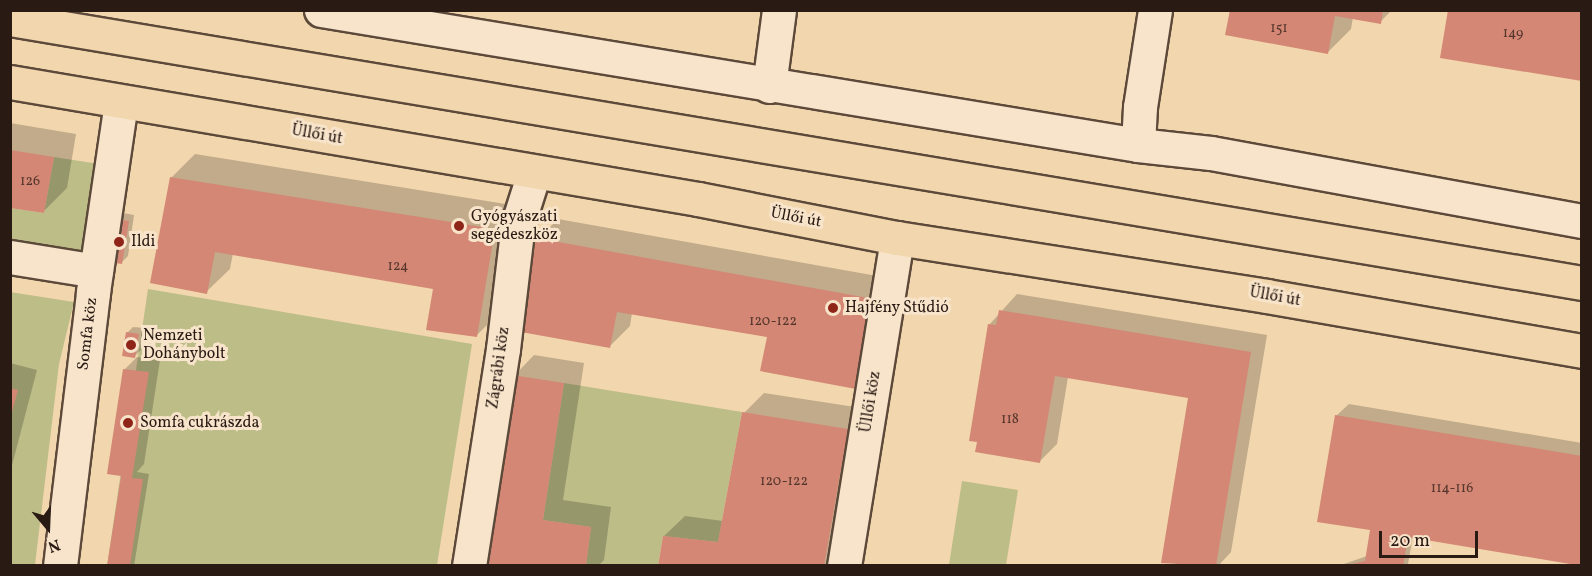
<!DOCTYPE html>
<meta charset="utf-8">
<style>
body{margin:0}
#map{position:relative;width:1592px;height:576px;overflow:hidden;background:#f2d6ad;font-family:Vollkorn,serif}
div>[style]{position:absolute}
[style*='--x']{left:calc(var(--x)*1px);top:calc(var(--y)*1px);width:calc(var(--w)*1px);rotate:calc(var(--a)*1deg)}
.green>*{inset:0;background:#bdbd88}
.shadow>*{inset:0;background:#0003}
.building>*{inset:0;background:#d38774}
.roads{filter:drop-shadow(2px 0 #5c493a) drop-shadow(-2px 0 #5c493a) drop-shadow(0 2px #5c493a) drop-shadow(0 -2px #5c493a)}
.minor>*{height:33px;margin:-16.5px;padding:0 16.5px;transform-origin:16.5px;border-radius:16.5px;background:#f7e4ca}
.major>*{height:33px;margin:-16.5px;padding:0 16.5px;transform-origin:16.5px;border-radius:16.5px;background:#f2d6ad}
.dots>*{width:16px;height:16px;translate:-50% -50%;box-sizing:border-box;border:3px solid #f7e4ca;border-radius:50%}
span{translate:-50% -50%;white-space:nowrap;text-align:center;line-height:1.15;-webkit-text-stroke:6px #f7e4ca;paint-order:stroke}
.number-label{font-size:14px;color:#54352c}
.number-label span{-webkit-text-stroke-width:0}
.street-label{font-size:16px;color:#2a1a14}
.poi-label{font-size:16px;color:#2a1a14}
.left{translate:0 -50%;text-align:left}
.frame{position:absolute;inset:0;border:12px solid #2a1a14;pointer-events:none}
.north{position:absolute;left:18px;top:498px;width:60px;height:60px;-webkit-text-stroke:4px #f7e4ca;paint-order:stroke;rotate:161deg;font-size:16px;font-weight:700;line-height:24px;text-align:center;color:#2a1a14}
.north::after{content:'';display:block;margin:auto;width:21px;height:27px;background:#2a1a14;clip-path:polygon(50% 0,100% 100%,50% 72%,0 100%)}
.scale{position:absolute;left:1379px;top:531px;width:99px;height:27px;box-sizing:border-box;border:3px solid #2a1a14;border-top:0;padding-left:8px;font-size:18px;line-height:21px;white-space:nowrap;color:#2a1a14;-webkit-text-stroke:4px #f7e4ca;paint-order:stroke}
</style>
<div id="map">
<div class="green">
<div style="clip-path:polygon(54px 157px,99px 164px,84px 252px,11px 242px,11px 208px,44px 213px)"></div>
<div style="clip-path:polygon(148px 289px,472px 344px,437px 565px,107px 566px)"></div>
<div style="clip-path:polygon(10px 292px,74px 302px,59px 364px,35px 565px,11px 565px)"></div>
<div style="clip-path:polygon(564px 383px,742px 412px,718px 542px,663px 536px,658px 565px,586px 565px,591px 527px,543px 520px)"></div>
<div style="clip-path:polygon(962px 481px,1018px 490px,1006px 565px,949px 565px)"></div>
</div>
<div class="shadow">
<div style="clip-path:polygon(1231px 10px,1392px 10px,1380px 22px,1353px 17px,1351px 29px,1328px 52px)"></div>
<div style="clip-path:polygon(10px 123px,76px 134px,67px 188px,43px 212px,10px 206px)"></div>
<div style="clip-path:polygon(195px 154px,518px 206px,500px 312px,477px 335px,435px 288px,233px 253px,230px 269px,206px 292px,171px 178px)"></div>
<div style="clip-path:polygon(123px 213px,134px 215px,128px 256px,122px 262px,117px 220px)"></div>
<div style="clip-path:polygon(558px 219px,894px 279px,856px 387px,768px 336px,632px 313px,630px 326px,610px 346px,538px 239px)"></div>
<div style="clip-path:polygon(1017px 294px,1267px 335px,1231px 552px,1218px 566px,1190px 566px,1163px 561px,1190px 397px,1068px 377px,1057px 444px,1040px 461px,989px 325px)"></div>
<div style="clip-path:polygon(133px 327px,144px 328px,141px 350px,135px 356px,127px 333px)"></div>
<div style="clip-path:polygon(534px 355px,584px 363px,563px 500px,611px 507px,604px 560px,598px 566px,482px 566px,514px 376px)"></div>
<div style="clip-path:polygon(137px 357px,160px 360px,144px 464px,137px 472px,149px 474px,134px 566px,109px 566px,123px 475px,125px 369px)"></div>
<div style="clip-path:polygon(10px 363px,37px 370px,10px 473px)"></div>
<div style="clip-path:polygon(764px 393px,868px 409px,839px 566px,659px 566px,664px 536px,685px 516px,723px 521px,744px 413px)"></div>
<div style="clip-path:polygon(1349px 404px,1582px 443px,1582px 564px,1413px 536px,1408px 564px,1410px 566px,1338px 566px,1367px 556px,1372px 529px,1336px 416px)"></div>
</div>
<div class="building">
<div style="clip-path:polygon(1230px 10px,1383px 10px,1381px 24px,1335px 16px,1328px 54px,1225px 35px)"></div>
<div style="clip-path:polygon(1448px 10px,1582px 10px,1582px 81px,1440px 58px)"></div>
<div style="clip-path:polygon(10px 150px,54px 157px,44px 213px,10px 208px)"></div>
<div style="clip-path:polygon(170px 177px,495px 229px,477px 337px,426px 330px,433px 289px,215px 252px,207px 294px,150px 283px)"></div>
<div style="clip-path:polygon(115px 219px,129px 221px,122px 264px,109px 262px)"></div>
<div style="clip-path:polygon(536px 238px,874px 299px,856px 389px,760px 371px,767px 337px,617px 312px,610px 348px,521px 332px)"></div>
<div style="clip-path:polygon(999px 310px,1251px 352px,1216px 566px,1161px 563px,1188px 398px,1055px 376px,1040px 463px,975px 452px,977px 442px,969px 441px,988px 324px,996px 325px)"></div>
<div style="clip-path:polygon(126px 332px,139px 334px,135px 358px,122px 356px)"></div>
<div style="clip-path:polygon(123px 369px,149px 372px,132px 478px,143px 479px,130px 566px,107px 566px,121px 476px,107px 474px)"></div>
<div style="clip-path:polygon(512px 375px,564px 383px,543px 520px,591px 527px,586px 566px,481px 566px)"></div>
<div style="clip-path:polygon(10px 388px,18px 390px,11px 416px,10px 416px)"></div>
<div style="clip-path:polygon(742px 412px,848px 429px,824px 566px,658px 566px,663px 536px,718px 542px)"></div>
<div style="clip-path:polygon(1335px 415px,1582px 456px,1582px 566px,1408px 537px,1403px 566px,1343px 566px,1365px 561px,1370px 530px,1317px 522px)"></div>
</div>
<div class="roads">
<div class="minor">
<div style="--x:321;--y:10;--w:828;--a:9.38"></div>
<div style="--x:1138;--y:145;--w:73;--a:6.3"></div>
<div style="--x:1211;--y:153;--w:377;--a:10.4"></div>
<div style="--x:769;--y:86;--w:77;--a:-82.5"></div>
<div style="--x:1138;--y:145;--w:38;--a:-87"></div>
<div style="--x:1140;--y:107;--w:98;--a:-81.2"></div>
<div style="--x:10;--y:257;--w:87;--a:9.2"></div>
<div style="--x:60;--y:566;--w:276;--a:-83.1"></div>
<div style="--x:93;--y:292;--w:192;--a:-81.6"></div>
<div style="--x:469;--y:566;--w:220;--a:-81.1"></div>
<div style="--x:503;--y:349;--w:127;--a:-83.2"></div>
<div style="--x:518;--y:223;--w:52;--a:-72.3"></div>
<div style="--x:844;--y:566;--w:332;--a:-80.8"></div>
</div>
<div class="major">
<div style="--x:10;--y:19;--w:1594;--a:9.53"></div>
<div style="--x:10;--y:82;--w:698;--a:9.65"></div>
<div style="--x:698;--y:199;--w:203;--a:11.1"></div>
<div style="--x:897;--y:238;--w:375;--a:8.9"></div>
<div style="--x:1267;--y:296;--w:320;--a:9.9"></div>
</div>
</div>
<div class="dots">
<div style="left:459px;top:226px;background:#8f2418"></div>
<div style="left:119px;top:242px;background:#8f2418"></div>
<div style="left:833px;top:308px;background:#8f2418"></div>
<div style="left:131px;top:345px;background:#8f2418"></div>
<div style="left:128px;top:423px;background:#8f2418"></div>
</div>
<div class="number-label">
<span style="left:1279px;top:29px">151</span>
<span style="left:1513px;top:34px">149</span>
<span style="left:30px;top:182px">126</span>
<span style="left:398px;top:267px">124</span>
<span style="left:773px;top:322px">120-122</span>
<span style="left:1010px;top:420px">118</span>
<span style="left:784px;top:482px">120-122</span>
<span style="left:1452px;top:489px">114-116</span>
</div>
<div class="street-label">
<span style="left:317px;top:135px;rotate:10deg">Üllői út</span>
<span style="left:796px;top:218px;rotate:11deg">Üllői út</span>
<span style="left:1275px;top:297px;rotate:10deg">Üllői út</span>
<span style="left:88px;top:334px;rotate:-83deg">Somfa köz</span>
<span style="left:499px;top:368px;rotate:-82deg">Zágrábi köz</span>
<span style="left:871px;top:402px;rotate:-81deg">Üllői köz</span>
</div>
<div class="poi-label">
<span class="left" style="left:471px;top:226px">Gyógyászati<br>segédeszköz</span>
<span class="left" style="left:131px;top:242px">Ildi</span>
<span class="left" style="left:845px;top:308px">Hajfény Stűdió</span>
<span class="left" style="left:143px;top:345px">Nemzeti<br>Dohánybolt</span>
<span class="left" style="left:140px;top:423px">Somfa cukrászda</span>
</div>
<div class="frame"></div>
<div class="north">N</div>
<div class="scale">20 m</div>
</div>
